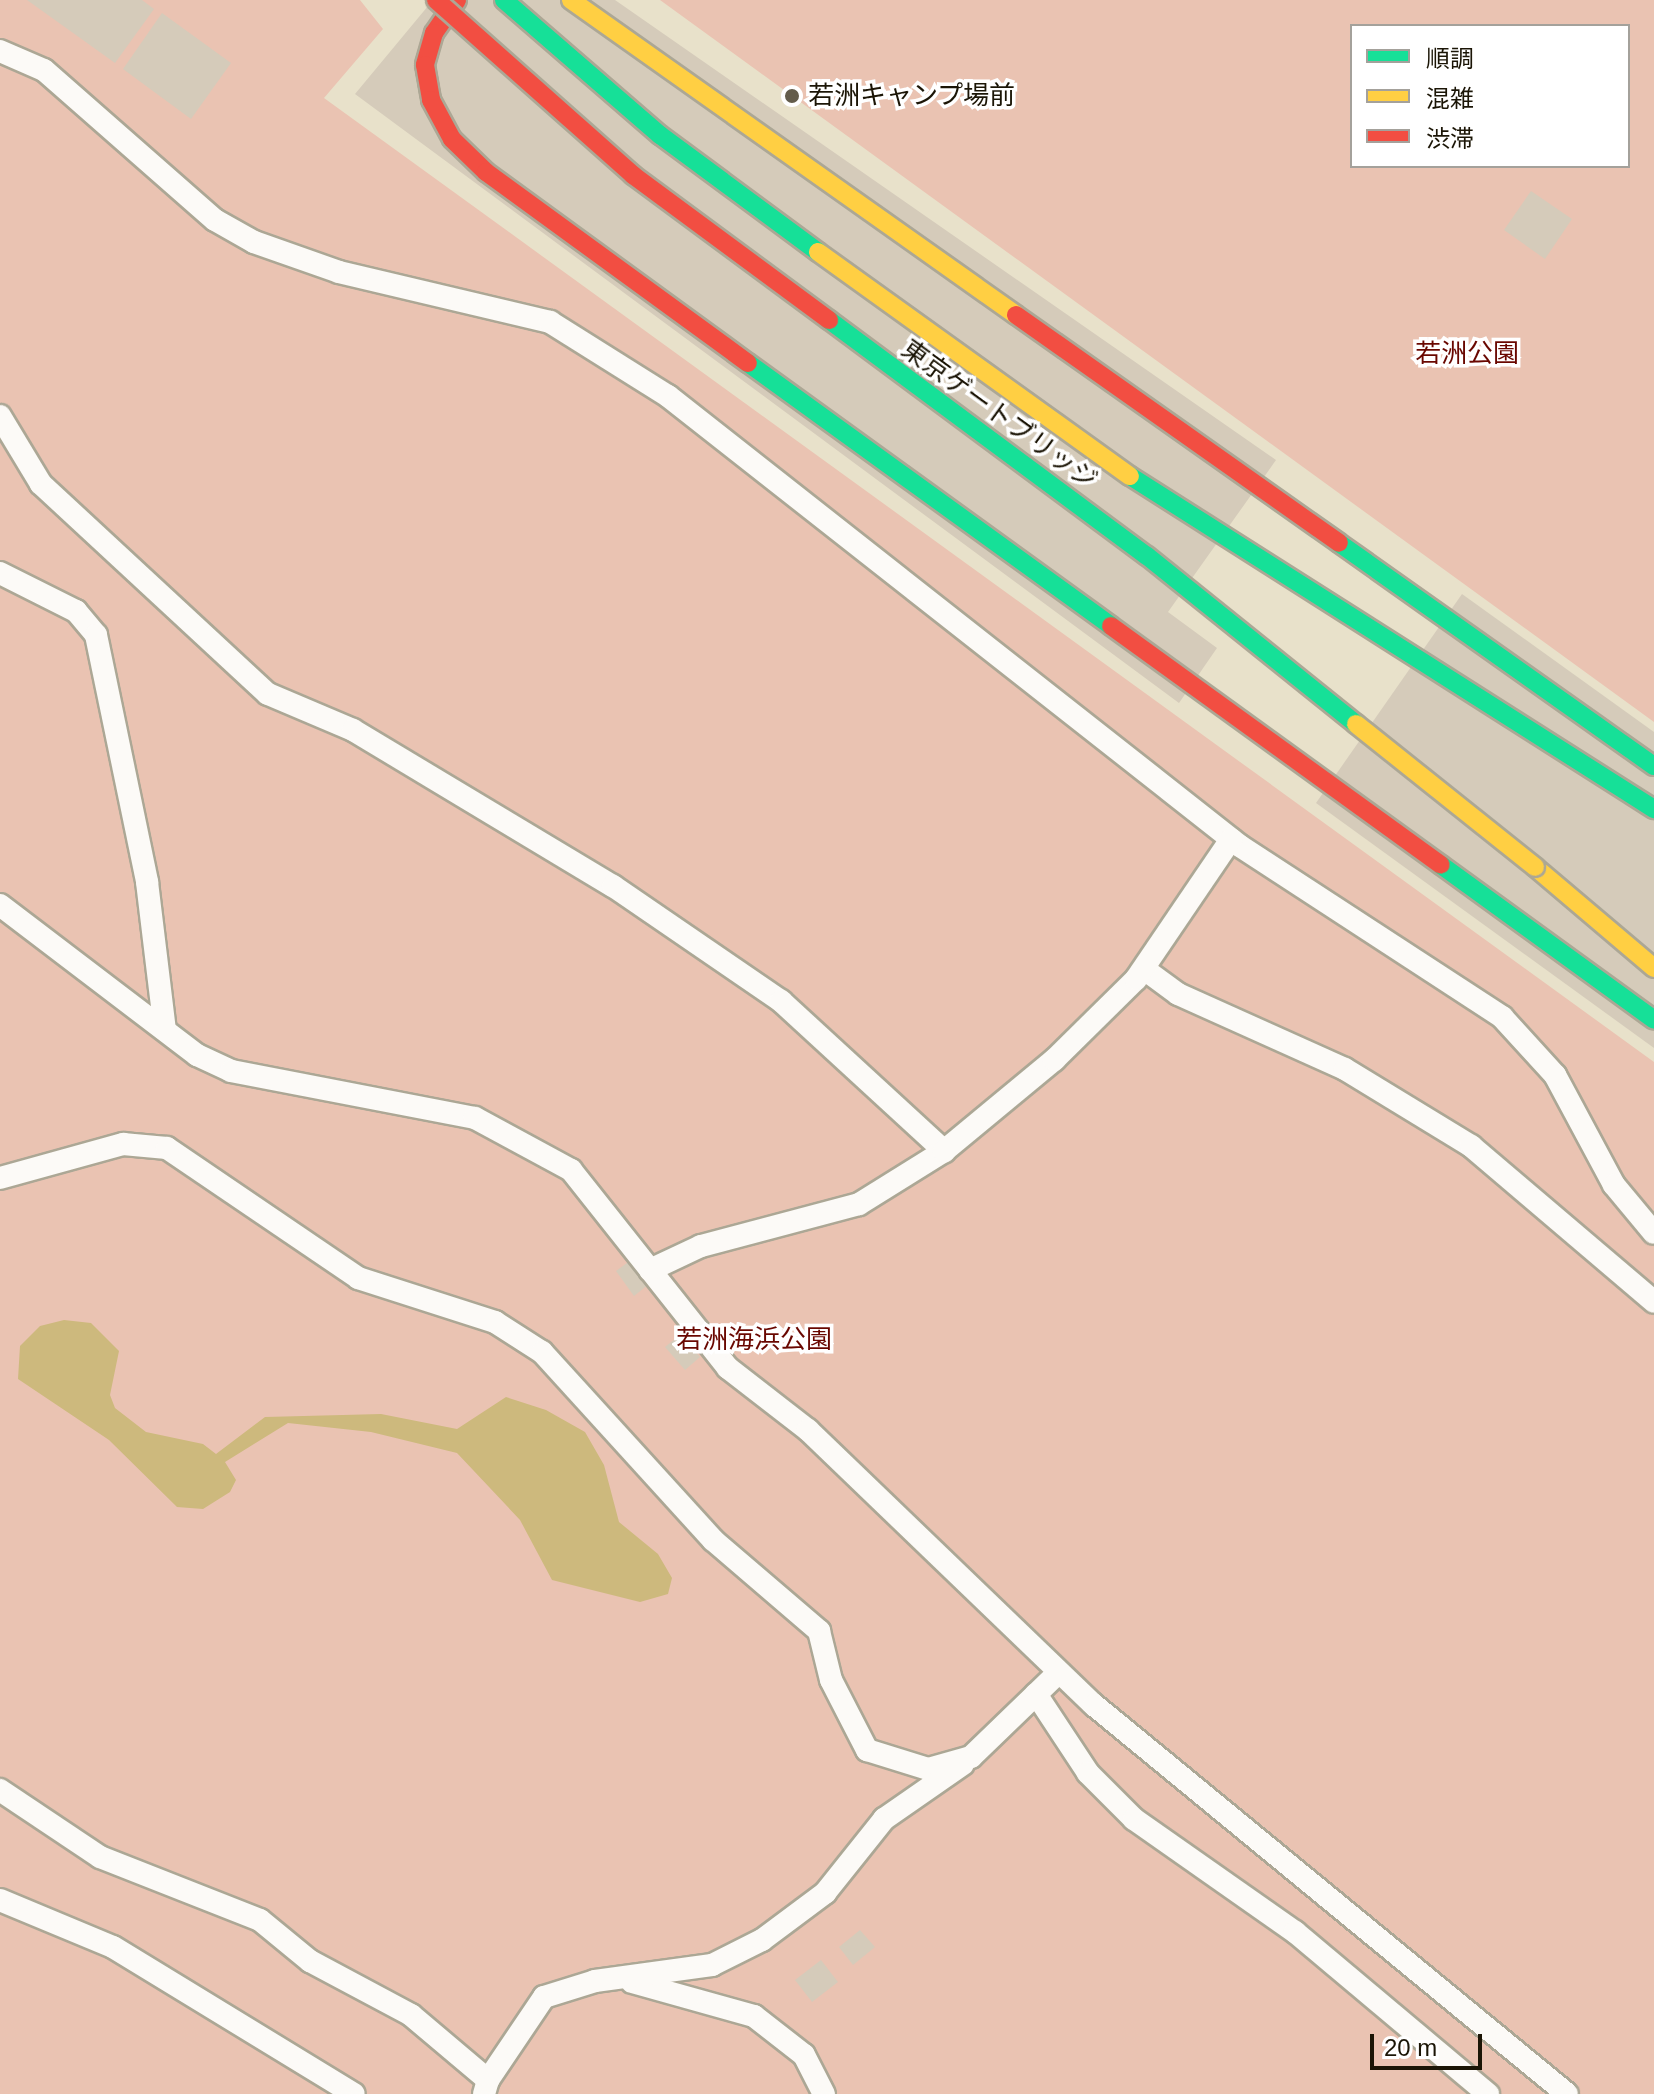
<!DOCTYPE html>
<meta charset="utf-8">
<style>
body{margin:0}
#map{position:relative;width:1654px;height:2094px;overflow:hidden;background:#e8e1ca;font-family:Arial,"Noto Sans JP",sans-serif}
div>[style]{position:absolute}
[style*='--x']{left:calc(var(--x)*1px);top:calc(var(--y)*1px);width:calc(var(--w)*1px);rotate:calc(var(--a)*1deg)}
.green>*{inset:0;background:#eac3b2}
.water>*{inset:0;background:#cdb97d}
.building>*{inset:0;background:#d5cbba}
.roads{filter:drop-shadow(2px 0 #aca795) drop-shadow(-2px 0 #aca795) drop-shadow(0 2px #aca795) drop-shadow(0 -2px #aca795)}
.lane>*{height:22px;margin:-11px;padding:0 11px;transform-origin:11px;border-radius:11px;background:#fcfaf7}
.fast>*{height:18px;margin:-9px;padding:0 9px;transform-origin:9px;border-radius:9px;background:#16e098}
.slow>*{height:18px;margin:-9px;padding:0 9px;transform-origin:9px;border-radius:9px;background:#ffcf43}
.jam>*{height:18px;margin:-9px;padding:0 9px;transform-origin:9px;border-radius:9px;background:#f24e42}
.bridges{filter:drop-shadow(2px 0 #aca795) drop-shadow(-2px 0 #aca795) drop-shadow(0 2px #aca795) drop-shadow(0 -2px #aca795)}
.fast-bridge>*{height:18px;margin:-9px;padding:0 9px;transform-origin:9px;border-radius:9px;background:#16e098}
.slow-bridge>*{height:18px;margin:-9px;padding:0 9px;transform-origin:9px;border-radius:9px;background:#ffcf43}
.jam-bridge>*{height:18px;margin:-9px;padding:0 9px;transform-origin:9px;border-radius:9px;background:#f24e42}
.dots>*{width:22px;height:22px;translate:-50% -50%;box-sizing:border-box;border:4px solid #fff;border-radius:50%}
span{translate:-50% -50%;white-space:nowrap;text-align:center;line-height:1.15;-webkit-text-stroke:7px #fff;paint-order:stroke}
.poi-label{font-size:26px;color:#1b1506}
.left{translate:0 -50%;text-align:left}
.park-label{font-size:26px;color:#690700}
.street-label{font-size:26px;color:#1b1506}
.legend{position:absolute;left:1350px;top:24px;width:280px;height:144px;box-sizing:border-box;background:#fff;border:2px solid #a4a19b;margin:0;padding:10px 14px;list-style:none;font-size:24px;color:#1b1506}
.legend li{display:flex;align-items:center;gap:16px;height:40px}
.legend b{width:40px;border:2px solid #a4a19b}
.scale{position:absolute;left:1370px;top:2034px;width:112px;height:36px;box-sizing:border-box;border:4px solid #1b1506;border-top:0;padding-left:10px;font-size:24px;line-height:28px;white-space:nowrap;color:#1b1506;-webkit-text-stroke:6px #fff;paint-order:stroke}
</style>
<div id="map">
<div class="green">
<div style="clip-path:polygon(0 0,360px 0,383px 29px,324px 98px,1654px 1062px,1654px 2094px,0 2094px)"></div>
<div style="clip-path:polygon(evenodd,660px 0,1654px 0,1654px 722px,660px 0,1352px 26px,1628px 26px,1628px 166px,1352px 166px,1352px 26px)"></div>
</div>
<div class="water">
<div style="clip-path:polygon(64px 1320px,91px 1323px,119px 1351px,110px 1395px,115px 1408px,146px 1432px,203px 1444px,216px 1454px,265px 1417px,381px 1414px,457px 1429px,506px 1397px,546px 1410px,585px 1432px,604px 1465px,619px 1522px,658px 1554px,672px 1578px,668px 1594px,640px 1602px,552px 1580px,520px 1520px,457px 1453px,371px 1432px,288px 1423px,225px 1462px,236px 1480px,230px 1492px,203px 1509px,177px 1507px,109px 1440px,18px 1379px,20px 1346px,40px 1326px)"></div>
</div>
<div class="building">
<div style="clip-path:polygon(27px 0,142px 0,154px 9px,115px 63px)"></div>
<div style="clip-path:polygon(433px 0,615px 0,1276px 460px,1168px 612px,1217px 648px,1179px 703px,355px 94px)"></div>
<div style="clip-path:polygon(162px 13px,231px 63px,191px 119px,123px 69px)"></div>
<div style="clip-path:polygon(1531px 191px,1572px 219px,1545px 259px,1504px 230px)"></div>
<div style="clip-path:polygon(1462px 594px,1654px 732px,1654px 1048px,1316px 803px)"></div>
<div style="clip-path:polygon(631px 1260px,649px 1284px,634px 1296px,616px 1271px)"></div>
<div style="clip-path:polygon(681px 1334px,700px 1357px,685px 1370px,665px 1347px)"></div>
<div style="clip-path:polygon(860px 1930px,875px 1947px,853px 1965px,839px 1947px)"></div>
<div style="clip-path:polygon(821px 1960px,838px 1982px,812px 2002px,795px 1980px)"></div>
</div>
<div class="roads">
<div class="lane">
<div style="--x:0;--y:51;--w:48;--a:23.4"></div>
<div style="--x:44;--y:70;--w:227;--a:41.3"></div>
<div style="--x:215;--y:220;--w:45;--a:29.4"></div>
<div style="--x:254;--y:242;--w:90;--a:19.4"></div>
<div style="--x:339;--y:272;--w:217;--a:13.3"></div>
<div style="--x:550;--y:322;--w:139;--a:32.1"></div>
<div style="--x:668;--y:396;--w:728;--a:38.19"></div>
<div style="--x:1240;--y:846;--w:313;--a:33.1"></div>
<div style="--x:1502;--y:1017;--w:79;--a:47.6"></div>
<div style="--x:1555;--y:1075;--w:125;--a:61.8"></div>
<div style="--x:1614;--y:1185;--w:62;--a:50.2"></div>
<div style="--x:0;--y:416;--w:79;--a:58.9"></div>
<div style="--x:41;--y:484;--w:309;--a:42.8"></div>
<div style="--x:268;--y:694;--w:92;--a:23"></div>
<div style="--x:353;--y:730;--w:303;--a:31"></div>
<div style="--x:613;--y:886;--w:204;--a:34.4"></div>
<div style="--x:781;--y:1001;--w:222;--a:42.6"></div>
<div style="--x:0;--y:573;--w:85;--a:26.6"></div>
<div style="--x:76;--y:611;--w:31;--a:50"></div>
<div style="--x:96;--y:635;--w:252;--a:78.3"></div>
<div style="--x:147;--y:882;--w:149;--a:83.1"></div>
<div style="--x:0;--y:905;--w:248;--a:37.3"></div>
<div style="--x:197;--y:1055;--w:38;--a:25"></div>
<div style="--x:231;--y:1071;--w:248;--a:10.9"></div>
<div style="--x:475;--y:1118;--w:109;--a:28.4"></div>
<div style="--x:571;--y:1170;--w:253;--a:51.6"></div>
<div style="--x:728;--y:1368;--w:101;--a:37.8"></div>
<div style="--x:808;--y:1430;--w:397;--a:43.9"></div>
<div style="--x:1094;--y:1705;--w:612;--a:39.43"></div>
<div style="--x:1144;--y:969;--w:42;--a:36.3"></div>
<div style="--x:1178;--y:994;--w:183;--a:24.2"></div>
<div style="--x:1345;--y:1069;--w:148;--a:31.4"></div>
<div style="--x:1471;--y:1146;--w:240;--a:40.4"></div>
<div style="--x:0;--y:1178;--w:128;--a:-15.5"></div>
<div style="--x:123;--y:1144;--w:44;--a:5.2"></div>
<div style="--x:167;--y:1148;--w:231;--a:34.2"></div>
<div style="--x:358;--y:1278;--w:144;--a:17.8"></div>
<div style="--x:495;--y:1322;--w:56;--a:32.6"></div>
<div style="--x:542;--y:1352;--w:254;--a:47.7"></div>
<div style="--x:713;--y:1540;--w:140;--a:40.6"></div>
<div style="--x:819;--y:1631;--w:50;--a:76.2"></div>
<div style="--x:831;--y:1680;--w:79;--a:62.8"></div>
<div style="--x:867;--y:1750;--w:64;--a:17.3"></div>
<div style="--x:928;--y:1769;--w:45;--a:-15.6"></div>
<div style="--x:971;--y:1757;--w:122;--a:-44"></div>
<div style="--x:650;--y:1270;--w:56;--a:-25.2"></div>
<div style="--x:701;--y:1246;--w:163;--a:-14.9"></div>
<div style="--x:859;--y:1204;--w:100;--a:-31.9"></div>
<div style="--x:944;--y:1151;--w:143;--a:-39.6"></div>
<div style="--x:1054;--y:1060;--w:115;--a:-44.6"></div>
<div style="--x:1136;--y:979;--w:169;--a:-55.8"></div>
<div style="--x:1036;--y:1694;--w:95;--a:56.6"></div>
<div style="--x:1088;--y:1773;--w:65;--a:45"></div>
<div style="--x:1134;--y:1819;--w:197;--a:35.1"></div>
<div style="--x:1295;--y:1932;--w:252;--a:40"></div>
<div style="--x:0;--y:1790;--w:120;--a:33.8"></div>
<div style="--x:100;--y:1857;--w:172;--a:21.5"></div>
<div style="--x:260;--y:1920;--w:65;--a:39.4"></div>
<div style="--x:310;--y:1961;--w:115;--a:28.1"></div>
<div style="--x:411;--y:2015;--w:101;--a:40.2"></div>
<div style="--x:488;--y:2080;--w:15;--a:106"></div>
<div style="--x:0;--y:1900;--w:122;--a:22.6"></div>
<div style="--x:113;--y:1947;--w:282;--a:31.4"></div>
<div style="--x:632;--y:1982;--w:127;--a:15.6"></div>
<div style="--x:754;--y:2016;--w:63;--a:38"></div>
<div style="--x:804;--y:2055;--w:44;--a:62.9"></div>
<div style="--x:488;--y:2080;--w:100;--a:-56"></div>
<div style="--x:544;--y:1997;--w:53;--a:-17.4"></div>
<div style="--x:595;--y:1981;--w:118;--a:-7.8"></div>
<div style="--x:712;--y:1965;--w:56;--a:-26.6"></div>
<div style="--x:762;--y:1940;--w:79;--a:-36.7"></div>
<div style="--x:825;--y:1893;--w:95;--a:-51.4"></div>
<div style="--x:884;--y:1819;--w:96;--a:-34.8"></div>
</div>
<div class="fast">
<div style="--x:504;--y:0;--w:206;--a:40.9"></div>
<div style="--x:660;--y:135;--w:197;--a:36.5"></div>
<div style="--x:748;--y:363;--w:448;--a:35.9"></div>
<div style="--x:1130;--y:476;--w:621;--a:32.44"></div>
<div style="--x:1339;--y:543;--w:386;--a:35.3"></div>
<div style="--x:1441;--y:865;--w:263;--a:36"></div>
</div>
<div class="slow">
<div style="--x:571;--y:0;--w:545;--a:35.29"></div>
<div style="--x:818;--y:252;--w:384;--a:35.7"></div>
<div style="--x:1535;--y:867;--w:156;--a:40.3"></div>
</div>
<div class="jam">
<div style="--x:457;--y:0;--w:40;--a:124.9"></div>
<div style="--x:434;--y:33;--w:33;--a:106"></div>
<div style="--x:425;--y:65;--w:36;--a:80"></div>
<div style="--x:431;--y:100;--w:44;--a:61.7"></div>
<div style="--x:452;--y:139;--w:47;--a:44.1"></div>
<div style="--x:486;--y:172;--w:324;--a:36.1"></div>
<div style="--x:1016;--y:315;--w:395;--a:35.2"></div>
<div style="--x:1111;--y:626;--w:407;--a:35.9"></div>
</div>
</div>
<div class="bridges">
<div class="fast-bridge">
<div style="--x:829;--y:320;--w:396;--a:36.6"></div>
<div style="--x:1147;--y:556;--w:268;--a:38.8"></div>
</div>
<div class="slow-bridge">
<div style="--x:1356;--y:724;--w:229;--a:38.6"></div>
</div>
<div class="jam-bridge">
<div style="--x:436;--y:0;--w:264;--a:41.6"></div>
<div style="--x:633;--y:175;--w:244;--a:36.5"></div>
</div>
</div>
<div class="dots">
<div style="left:792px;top:96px;background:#635c4b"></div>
</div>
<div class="poi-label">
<span class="left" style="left:808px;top:96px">若洲キャンプ場前</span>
</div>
<div class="park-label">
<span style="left:1467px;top:354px">若洲公園</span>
<span style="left:754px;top:1340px">若洲海浜公園</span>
</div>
<div class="street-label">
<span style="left:999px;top:415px;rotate:36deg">東京ゲートブリッジ</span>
</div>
<ul class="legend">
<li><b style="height:10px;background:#16e098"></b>順調</li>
<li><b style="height:10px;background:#ffcf43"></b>混雑</li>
<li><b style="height:10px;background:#f24e42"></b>渋滞</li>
</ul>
<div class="scale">20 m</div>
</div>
